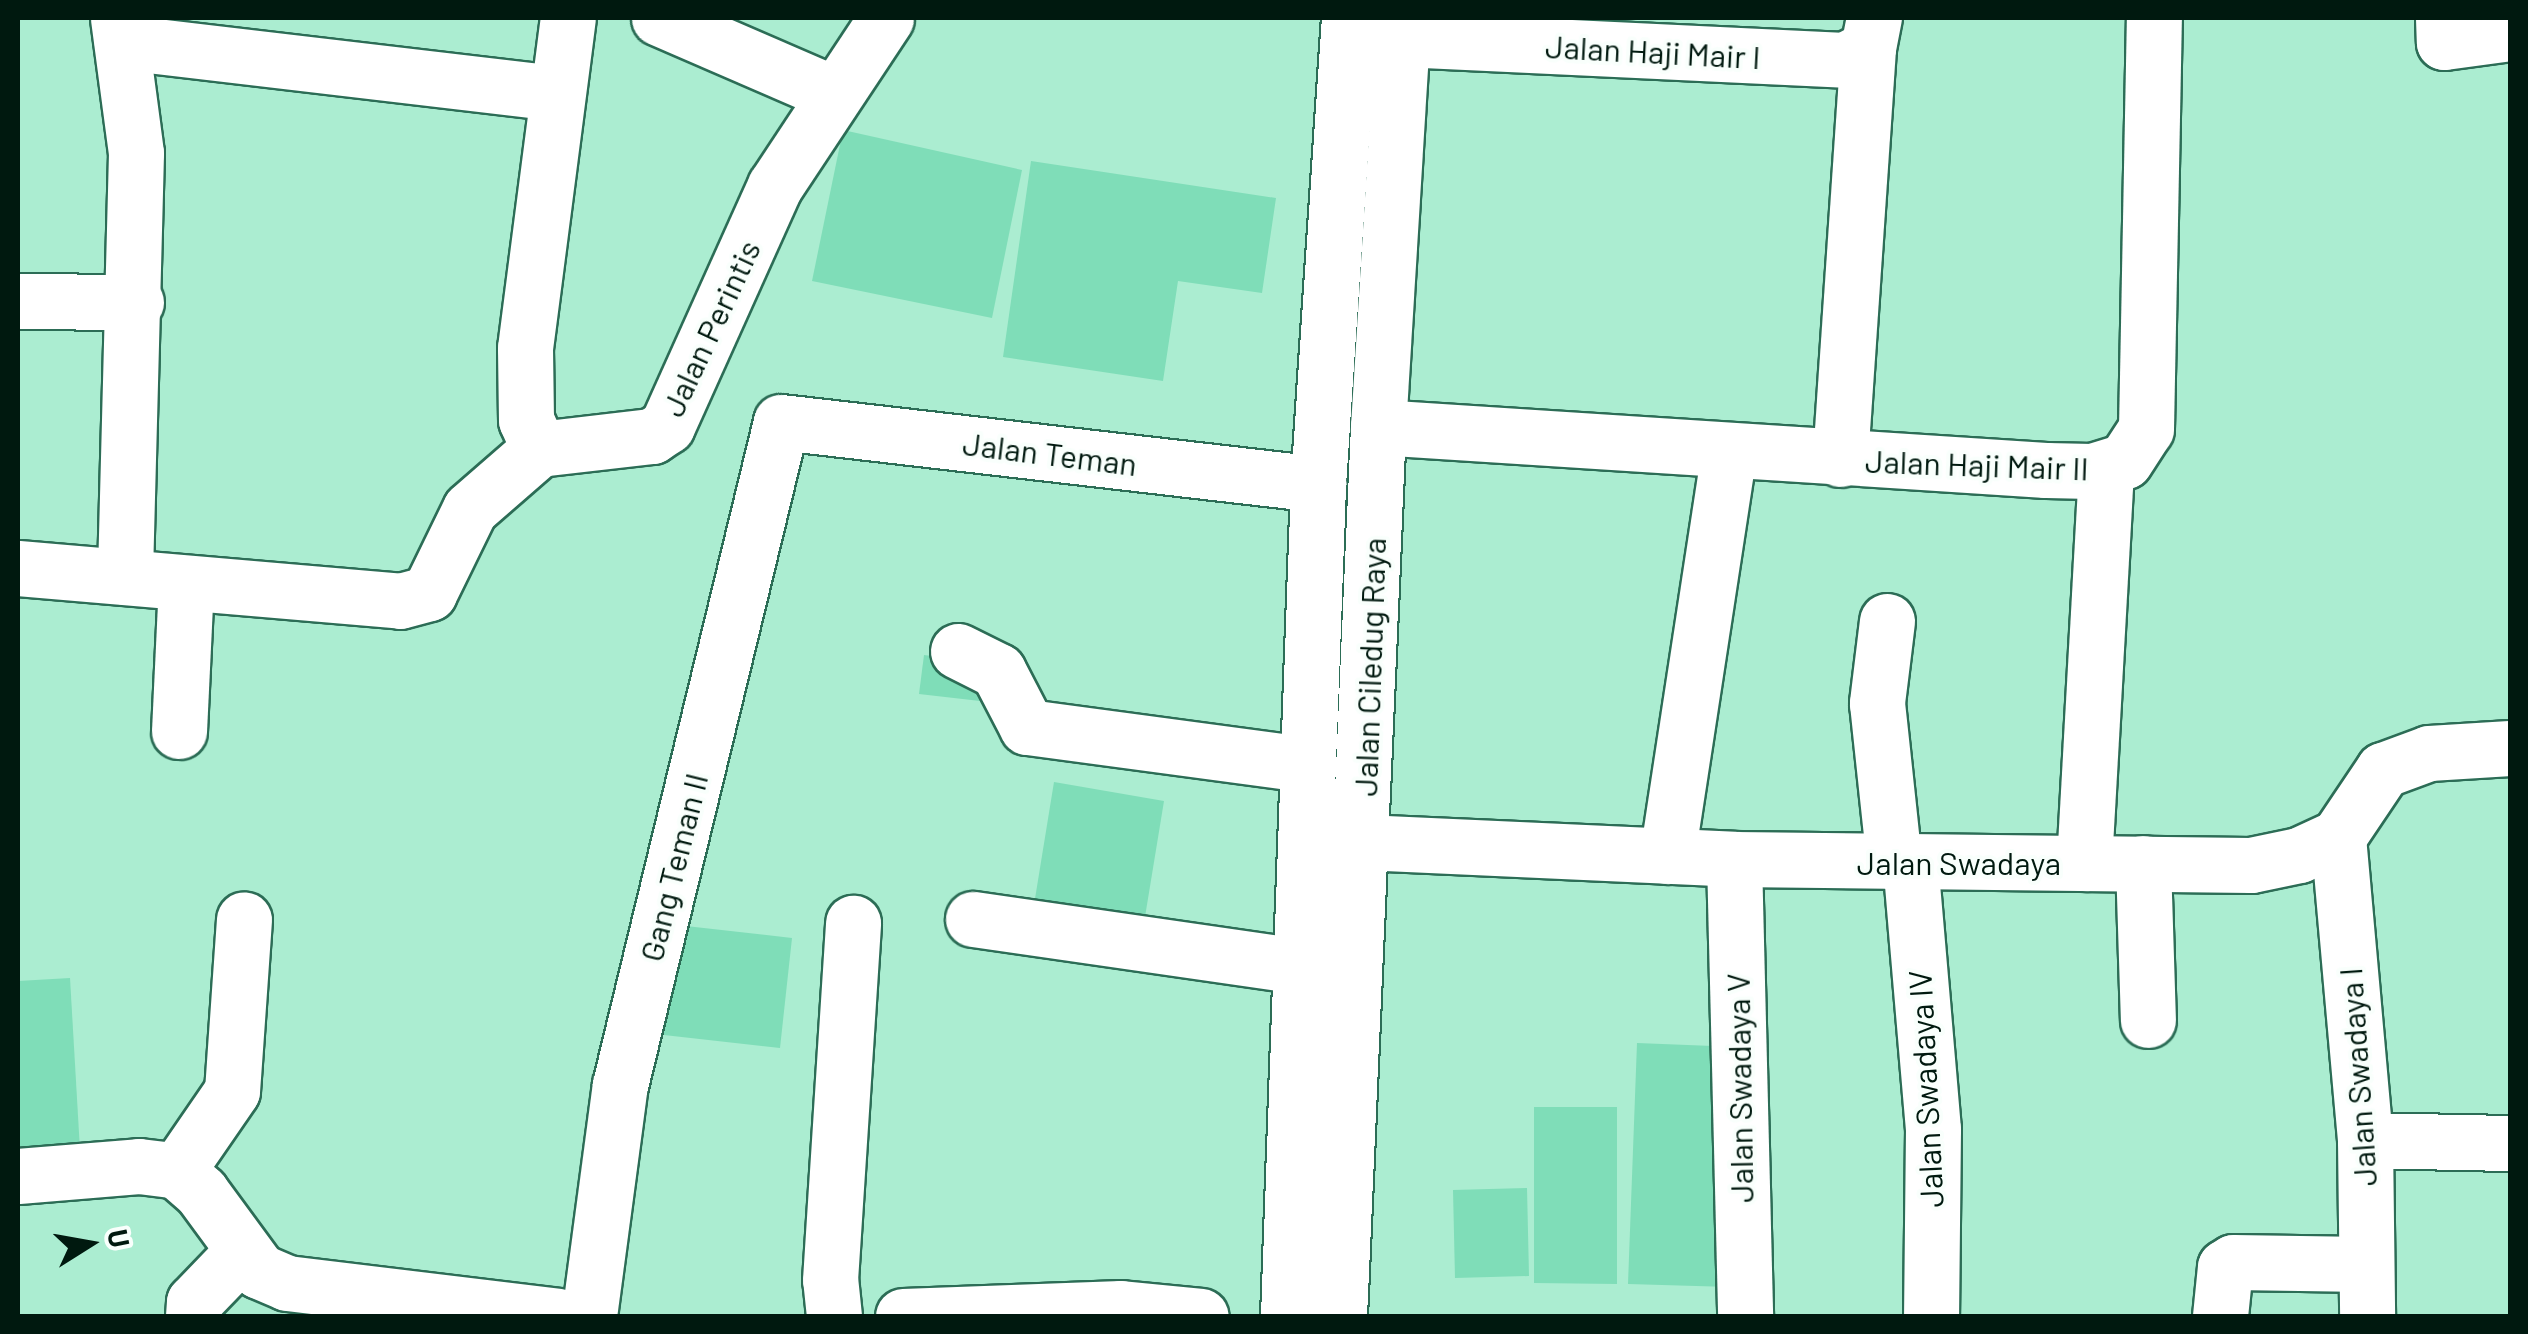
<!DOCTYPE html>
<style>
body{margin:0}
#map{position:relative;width:2528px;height:1334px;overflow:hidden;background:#abedd1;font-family:Barlow,sans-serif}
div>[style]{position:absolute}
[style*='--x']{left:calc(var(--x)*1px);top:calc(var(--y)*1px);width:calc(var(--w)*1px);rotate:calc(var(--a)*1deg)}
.building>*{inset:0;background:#7fddb8}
.roads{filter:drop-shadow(2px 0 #2c6d56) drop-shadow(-2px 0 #2c6d56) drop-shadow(0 2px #2c6d56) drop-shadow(0 -2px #2c6d56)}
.minor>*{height:55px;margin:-27.5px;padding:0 27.5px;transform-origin:27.5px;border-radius:27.5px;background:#fff}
.major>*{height:55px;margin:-27.5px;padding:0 27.5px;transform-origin:27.5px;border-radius:27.5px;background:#fff}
span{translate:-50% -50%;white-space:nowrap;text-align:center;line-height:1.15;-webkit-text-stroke:8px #f9fffc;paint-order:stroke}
.street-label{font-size:32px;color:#00190f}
.frame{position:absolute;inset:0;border:20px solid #00190f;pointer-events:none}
.north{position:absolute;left:40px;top:1194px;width:100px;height:100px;-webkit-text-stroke:8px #f9fffc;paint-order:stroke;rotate:79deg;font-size:28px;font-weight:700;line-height:40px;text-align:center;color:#00190f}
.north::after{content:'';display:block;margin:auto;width:35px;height:45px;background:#00190f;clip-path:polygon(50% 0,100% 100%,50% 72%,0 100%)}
</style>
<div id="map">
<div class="building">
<div style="clip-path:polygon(843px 130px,1022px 170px,992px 318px,812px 281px)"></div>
<div style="clip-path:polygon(1031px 161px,1276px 198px,1262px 293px,1178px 281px,1163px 381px,1003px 357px)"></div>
<div style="clip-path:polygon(924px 655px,985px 663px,980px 701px,919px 694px)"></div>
<div style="clip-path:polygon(1054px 782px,1164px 801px,1143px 929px,1033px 911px)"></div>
<div style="clip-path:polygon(668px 924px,792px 938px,780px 1048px,655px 1034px)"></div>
<div style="clip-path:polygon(70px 978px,80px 1150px,18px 1154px,18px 981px)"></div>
<div style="clip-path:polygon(1637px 1043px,1738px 1047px,1730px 1287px,1628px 1284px)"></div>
<div style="clip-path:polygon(1534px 1107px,1617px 1107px,1617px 1284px,1534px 1283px)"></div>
<div style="clip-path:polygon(1527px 1188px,1529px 1276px,1455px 1278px,1453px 1190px)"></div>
</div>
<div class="roads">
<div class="minor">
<div style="--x:118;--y:18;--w:136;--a:82.4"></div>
<div style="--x:136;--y:153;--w:424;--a:91.5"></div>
<div style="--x:659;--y:18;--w:189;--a:23.4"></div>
<div style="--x:2443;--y:18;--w:24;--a:88"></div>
<div style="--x:2444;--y:42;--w:67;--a:-7.8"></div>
<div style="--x:1402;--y:39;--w:443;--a:2.7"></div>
<div style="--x:1845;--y:60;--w:26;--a:-28"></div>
<div style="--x:1868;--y:48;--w:31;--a:-79"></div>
<div style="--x:122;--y:42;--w:435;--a:6.7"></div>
<div style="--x:18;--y:301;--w:118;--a:0.5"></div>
<div style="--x:1378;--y:427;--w:669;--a:3.68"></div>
<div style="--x:2046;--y:470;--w:46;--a:1.2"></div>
<div style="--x:2092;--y:471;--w:34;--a:-17"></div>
<div style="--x:2125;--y:461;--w:38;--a:-57"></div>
<div style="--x:2146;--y:429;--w:411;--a:-88.9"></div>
<div style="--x:539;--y:449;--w:32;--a:-114"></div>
<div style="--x:526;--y:420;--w:72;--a:-90.8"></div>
<div style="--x:525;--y:348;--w:333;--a:-82.6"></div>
<div style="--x:1840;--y:459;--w:412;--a:-86.1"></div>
<div style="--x:18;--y:568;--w:383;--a:4.9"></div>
<div style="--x:400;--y:601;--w:30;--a:-15"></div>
<div style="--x:429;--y:593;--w:93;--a:-64"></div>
<div style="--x:470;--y:509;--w:91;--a:-41"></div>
<div style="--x:539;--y:449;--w:114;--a:-6.6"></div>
<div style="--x:652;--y:436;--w:18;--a:-34"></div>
<div style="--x:667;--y:426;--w:263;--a:-65.8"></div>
<div style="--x:775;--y:186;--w:201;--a:-56.5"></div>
<div style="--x:1887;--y:621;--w:83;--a:97"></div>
<div style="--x:1877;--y:703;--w:160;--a:83.9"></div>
<div style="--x:958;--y:651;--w:45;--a:26.6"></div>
<div style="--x:998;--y:671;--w:63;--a:62.6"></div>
<div style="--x:1027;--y:727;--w:280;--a:7.6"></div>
<div style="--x:179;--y:731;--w:148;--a:-87.3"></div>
<div style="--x:2338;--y:837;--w:304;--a:84.9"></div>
<div style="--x:2365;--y:1140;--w:176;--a:89.3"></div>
<div style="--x:1363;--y:842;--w:371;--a:2.6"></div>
<div style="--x:1734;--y:859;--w:517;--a:0.66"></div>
<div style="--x:2251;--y:865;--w:49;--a:-11.8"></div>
<div style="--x:2299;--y:855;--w:43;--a:-24.8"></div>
<div style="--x:2338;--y:837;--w:81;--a:-56.1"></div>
<div style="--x:2383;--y:770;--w:49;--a:-20.3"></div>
<div style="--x:2429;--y:753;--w:81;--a:-3.5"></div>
<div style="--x:1667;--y:856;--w:410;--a:-81.3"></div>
<div style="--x:1734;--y:859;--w:457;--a:88.6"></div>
<div style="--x:1910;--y:861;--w:269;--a:85.1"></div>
<div style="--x:1933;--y:1129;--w:187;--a:90.6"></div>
<div style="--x:2084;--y:863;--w:396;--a:-86.8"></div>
<div style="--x:2143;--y:863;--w:157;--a:88.2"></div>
<div style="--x:973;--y:919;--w:331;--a:8.2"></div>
<div style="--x:2365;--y:1140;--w:145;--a:1.2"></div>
<div style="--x:177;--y:1171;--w:97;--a:-55.5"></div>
<div style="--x:232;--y:1091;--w:172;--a:-86"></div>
<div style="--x:18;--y:1176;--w:121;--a:-4.7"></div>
<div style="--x:139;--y:1166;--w:38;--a:7"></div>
<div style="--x:177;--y:1171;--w:32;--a:41"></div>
<div style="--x:201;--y:1192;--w:98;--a:53.7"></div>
<div style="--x:259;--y:1271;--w:30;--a:23"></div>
<div style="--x:287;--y:1283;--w:273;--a:6.9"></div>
<div style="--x:193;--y:1316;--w:14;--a:-86"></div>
<div style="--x:194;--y:1302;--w:71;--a:-46.1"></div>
<div style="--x:589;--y:1316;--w:233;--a:-82.4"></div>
<div style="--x:620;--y:1085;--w:682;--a:-76.35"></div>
<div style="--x:781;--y:422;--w:541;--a:6.59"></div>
<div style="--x:834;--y:1316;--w:36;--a:-96"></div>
<div style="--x:830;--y:1280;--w:358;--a:-86.3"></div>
<div style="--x:903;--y:1316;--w:218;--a:-2.1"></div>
<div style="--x:1121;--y:1308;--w:80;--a:5.7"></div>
<div style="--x:2220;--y:1316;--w:49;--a:-84.2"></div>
<div style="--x:2225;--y:1267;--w:9;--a:-32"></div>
<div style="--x:2233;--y:1262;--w:133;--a:0.9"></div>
</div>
<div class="major">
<div style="--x:1288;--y:1316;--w:833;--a:-87.93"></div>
<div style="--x:1318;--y:484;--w:467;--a:-86.2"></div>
<div style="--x:1339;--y:1316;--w:890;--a:-87.49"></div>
<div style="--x:1378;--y:427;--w:410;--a:-86.5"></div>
</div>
</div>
<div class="street-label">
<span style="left:1653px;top:51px;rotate:3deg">Jalan Haji Mair I</span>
<span style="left:710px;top:328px;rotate:-65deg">Jalan Perintis</span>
<span style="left:1050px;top:453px;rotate:7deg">Jalan Teman</span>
<span style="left:1977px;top:464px;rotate:2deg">Jalan Haji Mair II</span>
<span style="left:1369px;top:667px;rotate:-88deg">Jalan Ciledug Raya</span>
<span style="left:1959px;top:862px">Jalan Swadaya</span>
<span style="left:673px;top:867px;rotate:-76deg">Gang Teman II</span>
<span style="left:2357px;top:1077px;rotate:-94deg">Jalan Swadaya I</span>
<span style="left:1739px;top:1088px;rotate:-91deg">Jalan Swadaya V</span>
<span style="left:1925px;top:1089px;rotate:-93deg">Jalan Swadaya IV</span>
</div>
<div class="frame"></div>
<div class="north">U</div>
</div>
